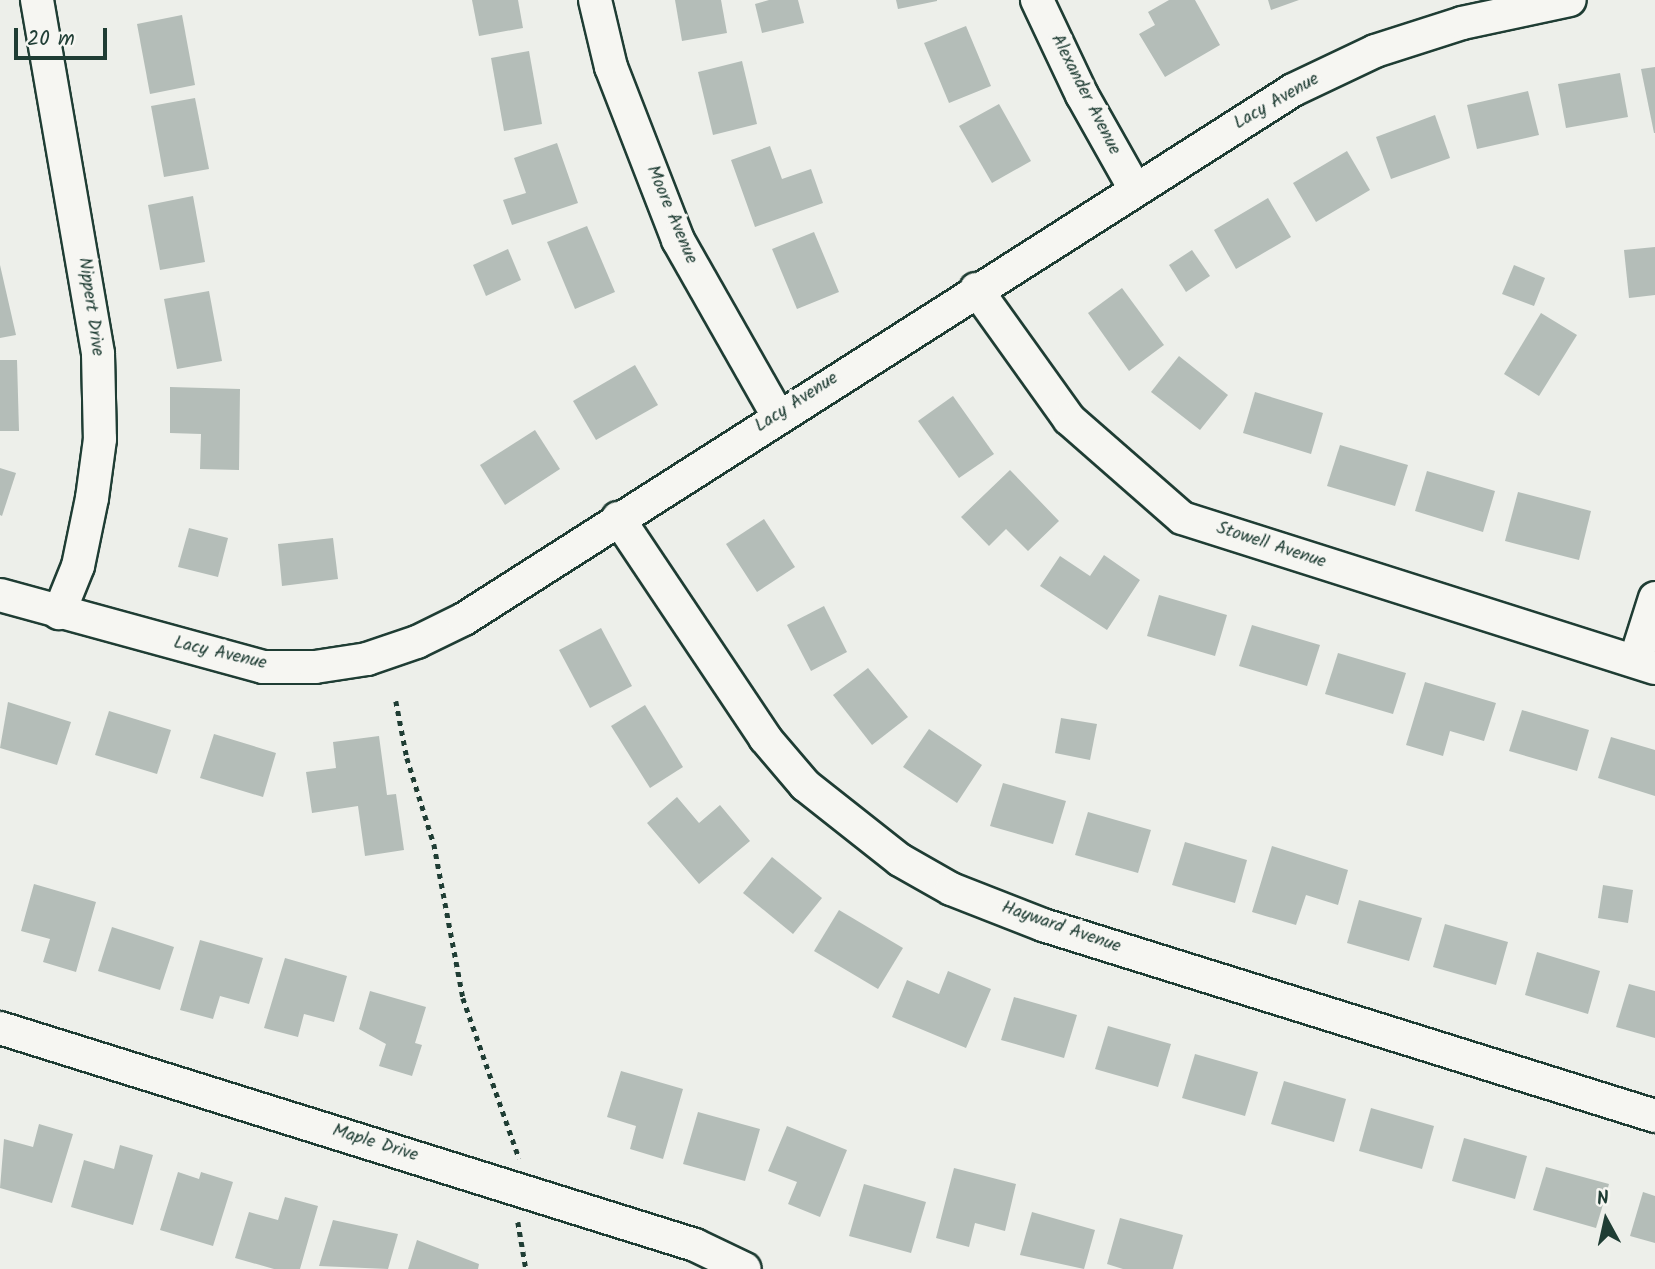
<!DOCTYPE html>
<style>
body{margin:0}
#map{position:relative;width:1655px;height:1269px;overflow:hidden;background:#edefea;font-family:Kalam,sans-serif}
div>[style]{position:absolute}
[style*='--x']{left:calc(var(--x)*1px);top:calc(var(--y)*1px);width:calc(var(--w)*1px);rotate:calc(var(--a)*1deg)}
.building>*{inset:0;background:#b4bdb8}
.path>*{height:4.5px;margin-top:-2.25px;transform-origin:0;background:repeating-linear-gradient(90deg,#1f3d34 0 5px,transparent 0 10px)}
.roads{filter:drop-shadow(2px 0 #1f3d34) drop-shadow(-2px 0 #1f3d34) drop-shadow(0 2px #1f3d34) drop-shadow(0 -2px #1f3d34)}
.street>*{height:32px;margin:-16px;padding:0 16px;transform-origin:16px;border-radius:16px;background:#f6f6f2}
span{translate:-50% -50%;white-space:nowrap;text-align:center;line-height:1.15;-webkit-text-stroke:7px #f6f6f2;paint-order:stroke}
.street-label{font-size:18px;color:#1f3d34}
.north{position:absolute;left:1571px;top:1185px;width:70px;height:70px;-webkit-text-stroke:5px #f6f6f2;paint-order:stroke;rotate:352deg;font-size:19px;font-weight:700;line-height:28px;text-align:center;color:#1f3d34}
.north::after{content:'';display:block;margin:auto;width:24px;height:32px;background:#1f3d34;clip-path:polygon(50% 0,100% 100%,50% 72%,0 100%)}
.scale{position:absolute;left:14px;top:28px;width:93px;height:32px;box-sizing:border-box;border:4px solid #1f3d34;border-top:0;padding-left:9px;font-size:21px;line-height:24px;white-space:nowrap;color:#1f3d34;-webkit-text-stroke:5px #f6f6f2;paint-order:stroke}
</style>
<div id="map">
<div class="building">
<div style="clip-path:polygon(472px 0,518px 0,523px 28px,479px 36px)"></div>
<div style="clip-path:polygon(675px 0,721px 0,727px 33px,682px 41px)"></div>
<div style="clip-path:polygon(769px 0,798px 0,804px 23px,762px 33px,755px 4px)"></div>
<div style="clip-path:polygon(896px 0,937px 0,937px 1px,898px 9px)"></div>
<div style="clip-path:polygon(1169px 0,1195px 0,1220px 45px,1165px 77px,1139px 34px,1155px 25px,1148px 12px)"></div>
<div style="clip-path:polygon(1268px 0,1299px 0,1271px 10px)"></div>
<div style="clip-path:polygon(182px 15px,195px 85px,150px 94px,137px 24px)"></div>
<div style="clip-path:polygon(966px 26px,991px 86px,949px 103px,924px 43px)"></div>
<div style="clip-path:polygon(529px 51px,542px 124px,504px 131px,491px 58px)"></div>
<div style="clip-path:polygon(742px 61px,757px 124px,713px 135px,698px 72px)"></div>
<div style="clip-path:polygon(1655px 67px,1655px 133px,1654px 133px,1641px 69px)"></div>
<div style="clip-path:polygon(1620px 73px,1628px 117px,1566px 128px,1558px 84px)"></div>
<div style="clip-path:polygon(1528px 91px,1539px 135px,1477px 149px,1467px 105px)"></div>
<div style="clip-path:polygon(195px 98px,209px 169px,164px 177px,151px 106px)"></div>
<div style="clip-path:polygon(999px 104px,1031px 161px,992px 183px,959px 126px)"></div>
<div style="clip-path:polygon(1435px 115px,1450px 158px,1391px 179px,1376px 137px)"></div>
<div style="clip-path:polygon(557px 143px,578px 203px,512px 225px,503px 200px,526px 193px,514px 158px)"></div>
<div style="clip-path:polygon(770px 146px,782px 179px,811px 169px,823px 203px,755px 227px,731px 160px)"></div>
<div style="clip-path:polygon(1347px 151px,1370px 190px,1316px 222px,1293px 183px)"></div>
<div style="clip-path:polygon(193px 196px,205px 262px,160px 270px,148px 205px)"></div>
<div style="clip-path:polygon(1268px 198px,1291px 237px,1236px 269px,1214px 230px)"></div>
<div style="clip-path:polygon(587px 226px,615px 292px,575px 309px,547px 242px)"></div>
<div style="clip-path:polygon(814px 232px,839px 292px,797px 309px,772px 249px)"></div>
<div style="clip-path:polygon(1655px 247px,1655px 295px,1629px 298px,1624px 250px)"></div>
<div style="clip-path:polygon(508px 249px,521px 280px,486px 296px,473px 265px)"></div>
<div style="clip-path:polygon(1192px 250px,1210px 276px,1186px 292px,1169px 265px)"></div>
<div style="clip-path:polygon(0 265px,16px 335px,0 338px)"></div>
<div style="clip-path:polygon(1514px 265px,1545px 278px,1534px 306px,1502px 294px)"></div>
<div style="clip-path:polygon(1122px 288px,1164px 345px,1129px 371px,1088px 313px)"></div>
<div style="clip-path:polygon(209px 291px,222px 361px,177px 369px,164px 299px)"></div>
<div style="clip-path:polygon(1541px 313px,1577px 335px,1539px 396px,1504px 374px)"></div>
<div style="clip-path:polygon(1179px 356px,1228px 395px,1200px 430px,1151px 392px)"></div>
<div style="clip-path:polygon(0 360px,17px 360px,19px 431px,0 431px)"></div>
<div style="clip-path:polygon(635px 365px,658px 405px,596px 440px,573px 401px)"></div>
<div style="clip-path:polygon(170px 387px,240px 389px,239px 470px,200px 469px,201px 434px,170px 433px)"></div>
<div style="clip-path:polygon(1255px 392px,1323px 413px,1311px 454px,1243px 433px)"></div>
<div style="clip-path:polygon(953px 396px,994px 454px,959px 478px,918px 421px)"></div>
<div style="clip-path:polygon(535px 430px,560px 469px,505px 505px,480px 465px)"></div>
<div style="clip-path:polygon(1340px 445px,1408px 465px,1395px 506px,1327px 486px)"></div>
<div style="clip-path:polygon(0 468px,16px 473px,2px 516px,0 515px)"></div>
<div style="clip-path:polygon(1010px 470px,1059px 521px,1028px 551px,1006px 529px,989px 546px,961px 517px)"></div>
<div style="clip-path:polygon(1427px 471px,1495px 491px,1483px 532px,1415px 511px)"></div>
<div style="clip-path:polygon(1518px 492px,1591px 511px,1579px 560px,1505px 541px)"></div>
<div style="clip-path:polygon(764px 519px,795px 567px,757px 592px,726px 544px)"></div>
<div style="clip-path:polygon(189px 528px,228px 538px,218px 577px,178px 567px)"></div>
<div style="clip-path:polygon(333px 538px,338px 579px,282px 586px,278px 544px)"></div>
<div style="clip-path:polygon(1104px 555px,1140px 580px,1107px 630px,1040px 586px,1060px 556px,1090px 576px)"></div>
<div style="clip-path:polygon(1159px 595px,1227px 615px,1215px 656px,1147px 636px)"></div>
<div style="clip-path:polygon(824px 606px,847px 652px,811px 671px,787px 625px)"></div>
<div style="clip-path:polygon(1252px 625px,1320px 645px,1307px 686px,1239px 666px)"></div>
<div style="clip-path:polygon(601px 628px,632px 686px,590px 708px,559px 650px)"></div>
<div style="clip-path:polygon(1338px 653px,1406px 673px,1393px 714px,1325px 694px)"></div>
<div style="clip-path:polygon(868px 668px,908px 717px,872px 745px,833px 695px)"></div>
<div style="clip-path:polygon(1425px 682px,1496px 703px,1484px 741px,1450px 731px,1443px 756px,1406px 745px)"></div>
<div style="clip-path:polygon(8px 702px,71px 722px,57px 765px,0 748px)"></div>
<div style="clip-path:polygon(645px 705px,683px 767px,650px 788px,611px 726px)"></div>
<div style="clip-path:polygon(1522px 710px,1589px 730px,1577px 771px,1509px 751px)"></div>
<div style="clip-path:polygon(109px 711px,171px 730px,157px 774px,95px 755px)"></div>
<div style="clip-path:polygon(1061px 718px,1097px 724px,1090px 760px,1055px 753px)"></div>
<div style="clip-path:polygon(929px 729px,982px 765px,957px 803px,903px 767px)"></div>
<div style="clip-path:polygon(214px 734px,276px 753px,263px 797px,200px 778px)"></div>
<div style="clip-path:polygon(379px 736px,387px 795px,396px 794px,404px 850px,365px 856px,358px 806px,312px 813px,306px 772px,336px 768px,333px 742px)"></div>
<div style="clip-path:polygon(1611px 737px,1655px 750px,1655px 796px,1598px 778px)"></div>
<div style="clip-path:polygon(1003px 783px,1066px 801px,1053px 844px,990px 826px)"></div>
<div style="clip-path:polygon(677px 797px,699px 823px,720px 805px,750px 841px,699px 884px,647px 823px)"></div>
<div style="clip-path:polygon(1088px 812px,1151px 830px,1138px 873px,1075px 855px)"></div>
<div style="clip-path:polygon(1185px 842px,1247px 860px,1235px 903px,1172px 885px)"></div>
<div style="clip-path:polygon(1272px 846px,1348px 870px,1338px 905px,1306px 895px,1296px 925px,1252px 912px)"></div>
<div style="clip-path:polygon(772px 857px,822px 898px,793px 934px,743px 893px)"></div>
<div style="clip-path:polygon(34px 884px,96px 902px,76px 972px,43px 962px,50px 939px,21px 931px)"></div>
<div style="clip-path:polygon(1603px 885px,1633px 890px,1628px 923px,1598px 918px)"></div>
<div style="clip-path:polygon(1359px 900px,1422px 918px,1409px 961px,1347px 943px)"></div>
<div style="clip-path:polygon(839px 910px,903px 948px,878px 989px,814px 951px)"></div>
<div style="clip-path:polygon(1445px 924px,1508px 942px,1496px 985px,1433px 967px)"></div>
<div style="clip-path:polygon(112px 927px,174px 947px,160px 990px,98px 971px)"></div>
<div style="clip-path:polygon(200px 940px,263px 958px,249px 1004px,220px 996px,213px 1019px,180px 1010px)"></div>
<div style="clip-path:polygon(1537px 952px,1600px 971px,1588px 1014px,1525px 995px)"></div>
<div style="clip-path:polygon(285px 958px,347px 976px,334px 1022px,304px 1014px,298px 1037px,264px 1028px)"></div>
<div style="clip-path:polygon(948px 971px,991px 989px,966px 1048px,892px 1017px,907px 980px,939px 994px)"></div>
<div style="clip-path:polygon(1629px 984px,1655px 991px,1655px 1038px,1616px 1027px)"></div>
<div style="clip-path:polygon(370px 991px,426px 1007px,415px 1043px,422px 1045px,412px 1076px,379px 1066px,386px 1044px,359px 1029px)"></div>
<div style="clip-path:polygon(1014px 997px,1077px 1015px,1064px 1058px,1001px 1040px)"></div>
<div style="clip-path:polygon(1108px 1026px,1171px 1044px,1158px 1087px,1095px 1069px)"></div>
<div style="clip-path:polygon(1195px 1054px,1258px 1072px,1245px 1116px,1182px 1098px)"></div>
<div style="clip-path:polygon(621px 1071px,683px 1089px,663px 1159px,630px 1149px,636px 1126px,607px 1117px)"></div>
<div style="clip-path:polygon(1284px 1081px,1346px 1099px,1334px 1142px,1271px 1124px)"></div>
<div style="clip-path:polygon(1371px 1108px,1434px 1126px,1422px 1169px,1359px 1151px)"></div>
<div style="clip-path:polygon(698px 1112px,760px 1129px,745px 1181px,683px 1164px)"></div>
<div style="clip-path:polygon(39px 1124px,73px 1134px,52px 1203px,0 1188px,4px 1139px,33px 1147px)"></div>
<div style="clip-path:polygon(787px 1126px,847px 1150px,820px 1217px,788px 1204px,797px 1182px,768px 1171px)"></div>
<div style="clip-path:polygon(1464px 1138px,1527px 1156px,1515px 1199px,1452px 1181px)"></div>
<div style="clip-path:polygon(120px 1145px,153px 1155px,133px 1225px,71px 1207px,84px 1160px,114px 1169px)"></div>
<div style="clip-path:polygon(1546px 1167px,1609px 1184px,1596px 1228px,1533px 1210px)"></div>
<div style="clip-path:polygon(954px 1168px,1016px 1184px,1005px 1231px,975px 1223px,969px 1247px,936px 1238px)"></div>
<div style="clip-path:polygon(178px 1172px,199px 1179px,201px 1172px,233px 1182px,213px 1246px,160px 1230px)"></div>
<div style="clip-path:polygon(864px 1184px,926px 1202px,911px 1253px,849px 1236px)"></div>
<div style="clip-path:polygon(1643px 1192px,1655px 1196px,1655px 1243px,1630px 1236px)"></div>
<div style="clip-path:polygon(285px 1197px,318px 1206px,300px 1269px,274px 1269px,235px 1258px,249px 1212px,278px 1220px)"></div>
<div style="clip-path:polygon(1032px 1212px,1095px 1230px,1084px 1269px,1020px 1255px)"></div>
<div style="clip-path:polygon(1120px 1218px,1183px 1235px,1173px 1269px,1123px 1269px,1107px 1264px)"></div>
<div style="clip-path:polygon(333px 1220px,398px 1234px,388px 1269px,319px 1266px)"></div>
<div style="clip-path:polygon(417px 1240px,479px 1264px,478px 1269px,408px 1269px)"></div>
</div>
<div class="path">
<div style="--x:396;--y:701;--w:58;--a:79.1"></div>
<div style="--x:407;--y:758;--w:90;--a:72.6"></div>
<div style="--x:434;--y:844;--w:157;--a:79.3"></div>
<div style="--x:463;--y:998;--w:170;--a:70.7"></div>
<div style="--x:518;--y:1222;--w:48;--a:80.3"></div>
</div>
<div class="roads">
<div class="street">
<div style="--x:37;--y:0;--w:359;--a:80.2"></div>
<div style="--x:98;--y:354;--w:85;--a:88.7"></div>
<div style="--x:100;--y:439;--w:60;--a:97.7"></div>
<div style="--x:92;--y:498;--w:69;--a:101.6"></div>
<div style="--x:78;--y:566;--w:51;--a:112"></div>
<div style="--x:595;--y:0;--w:69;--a:76.6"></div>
<div style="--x:611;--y:67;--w:186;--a:68.8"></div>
<div style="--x:678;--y:240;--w:202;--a:60.4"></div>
<div style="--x:1037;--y:0;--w:105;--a:64.7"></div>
<div style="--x:1082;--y:95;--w:108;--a:60.6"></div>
<div style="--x:976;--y:289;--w:160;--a:54.4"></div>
<div style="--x:1069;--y:419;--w:150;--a:41.2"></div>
<div style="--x:1182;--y:518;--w:496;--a:17.6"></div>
<div style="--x:618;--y:518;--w:265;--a:56.2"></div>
<div style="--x:765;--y:738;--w:62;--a:49.6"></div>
<div style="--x:805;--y:785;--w:121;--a:38.3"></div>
<div style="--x:900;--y:860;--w:59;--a:29.6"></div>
<div style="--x:951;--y:889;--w:99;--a:21.4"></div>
<div style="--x:1043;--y:925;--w:641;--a:17.33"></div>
<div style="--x:0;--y:595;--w:273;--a:15.3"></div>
<div style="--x:263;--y:667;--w:52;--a:0"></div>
<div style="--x:315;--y:667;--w:53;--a:-8.7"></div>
<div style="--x:367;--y:659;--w:53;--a:-18.8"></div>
<div style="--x:417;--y:642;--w:52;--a:-26.1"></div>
<div style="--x:464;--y:619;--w:983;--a:-32.54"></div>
<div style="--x:1293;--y:90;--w:91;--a:-25.4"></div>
<div style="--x:1375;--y:51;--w:91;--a:-17.8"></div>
<div style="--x:1462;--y:23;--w:110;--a:-12"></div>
<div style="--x:1635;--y:661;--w:66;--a:-72.4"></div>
<div style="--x:0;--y:1028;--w:728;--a:17.34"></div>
<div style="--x:695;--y:1245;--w:55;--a:25.6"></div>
</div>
</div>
<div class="street-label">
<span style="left:1085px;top:95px;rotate:63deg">Alexander Avenue</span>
<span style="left:1277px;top:102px;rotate:-30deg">Lacy Avenue</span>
<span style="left:671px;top:215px;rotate:67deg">Moore Avenue</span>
<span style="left:90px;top:307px;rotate:82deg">Nippert Drive</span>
<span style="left:797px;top:403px;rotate:-33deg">Lacy Avenue</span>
<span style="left:1271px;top:546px;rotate:18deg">Stowell Avenue</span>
<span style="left:220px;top:654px;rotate:13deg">Lacy Avenue</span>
<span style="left:1061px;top:928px;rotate:19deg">Hayward Avenue</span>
<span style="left:375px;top:1144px;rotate:17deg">Maple Drive</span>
</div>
<div class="north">N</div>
<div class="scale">20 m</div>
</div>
